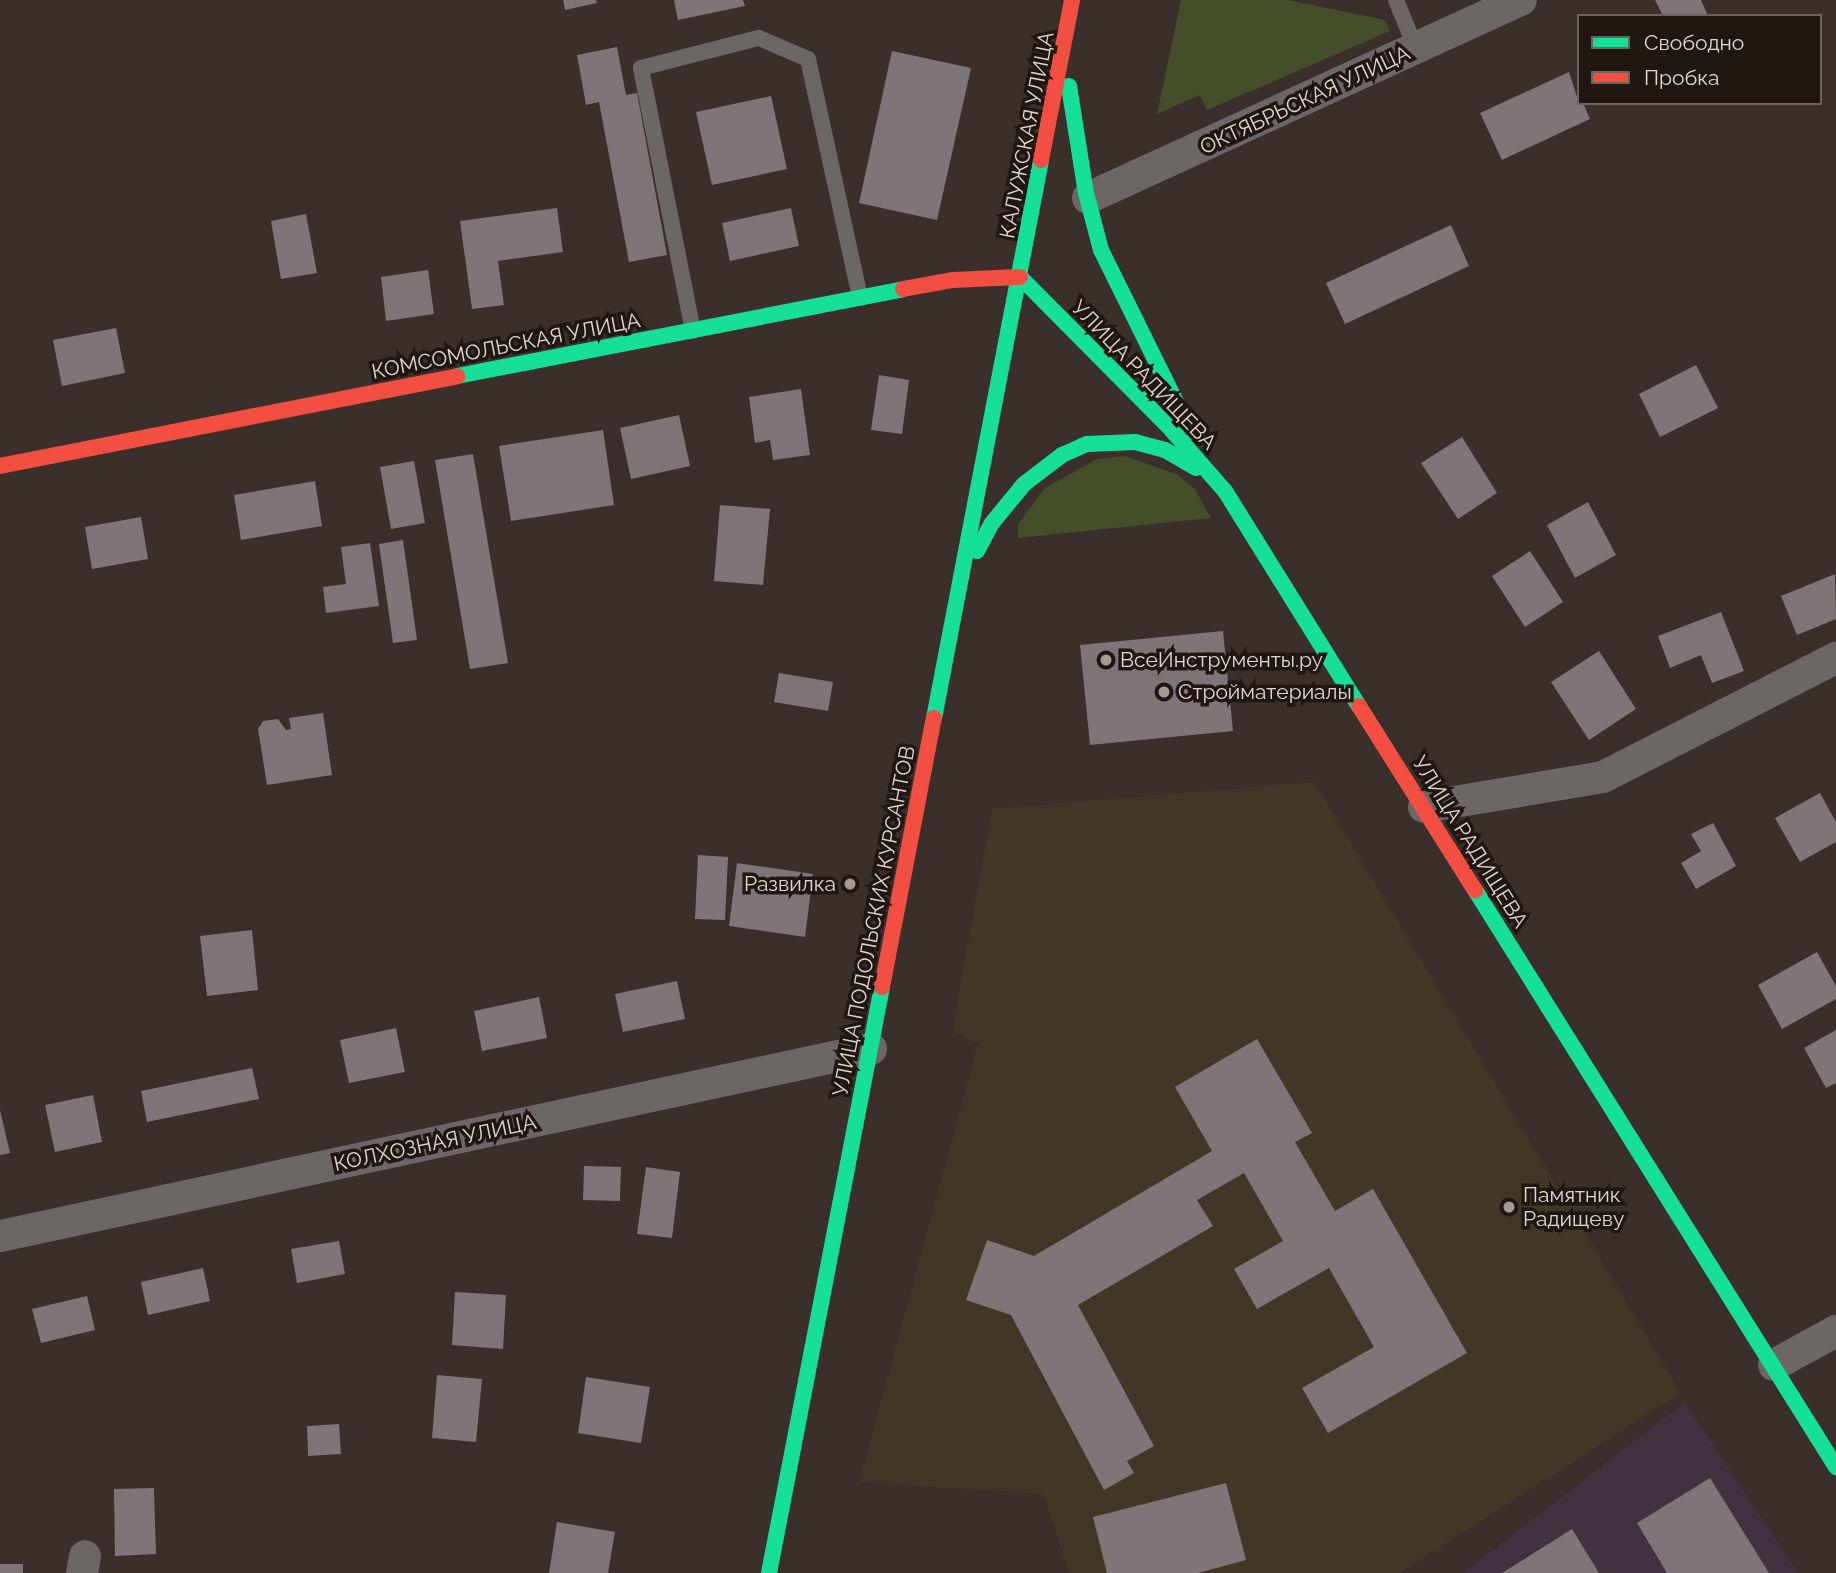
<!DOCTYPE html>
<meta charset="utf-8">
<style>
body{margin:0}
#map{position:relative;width:1836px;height:1573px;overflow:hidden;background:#3a2f2a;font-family:Raleway,sans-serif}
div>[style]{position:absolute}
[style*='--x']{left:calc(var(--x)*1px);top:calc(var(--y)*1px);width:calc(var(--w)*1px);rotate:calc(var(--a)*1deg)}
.industrial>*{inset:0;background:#40333f}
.education>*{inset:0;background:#403727}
.green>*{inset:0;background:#444e2b}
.building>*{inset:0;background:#7d7577}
.lane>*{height:16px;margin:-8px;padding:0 8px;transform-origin:8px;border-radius:8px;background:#6c6664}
.street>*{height:32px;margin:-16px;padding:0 16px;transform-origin:16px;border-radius:16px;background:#6c6664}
.fast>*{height:16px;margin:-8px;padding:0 8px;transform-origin:8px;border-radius:8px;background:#16e098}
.jam>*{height:16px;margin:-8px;padding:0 8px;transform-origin:8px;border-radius:8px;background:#f24e42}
.dots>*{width:19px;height:19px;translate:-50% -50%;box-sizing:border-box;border:4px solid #201713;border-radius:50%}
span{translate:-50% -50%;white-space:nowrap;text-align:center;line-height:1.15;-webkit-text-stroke:7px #201713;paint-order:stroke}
.street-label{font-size:21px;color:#e1d4ce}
.poi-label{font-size:21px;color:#e1d4ce}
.left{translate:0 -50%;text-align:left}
.right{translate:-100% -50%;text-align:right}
.legend{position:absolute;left:1577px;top:14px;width:245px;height:91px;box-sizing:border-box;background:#201713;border:2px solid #6d635e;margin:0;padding:9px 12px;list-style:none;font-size:21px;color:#e1d4ce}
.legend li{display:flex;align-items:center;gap:14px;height:35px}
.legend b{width:35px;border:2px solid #6d635e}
</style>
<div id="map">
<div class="industrial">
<div style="clip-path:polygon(1685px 1402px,1798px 1573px,1463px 1573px)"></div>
</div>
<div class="education">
<div style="clip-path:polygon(1314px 782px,1681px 1393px,1400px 1573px,1069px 1573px,1043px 1494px,859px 1482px,978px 1044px,952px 1031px,992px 809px)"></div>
</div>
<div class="green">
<div style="clip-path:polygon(1181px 0,1288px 0,1385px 20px,1390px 31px,1207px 110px,1200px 95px,1157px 114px)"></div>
<div style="clip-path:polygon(1125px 456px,1178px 475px,1195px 489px,1211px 518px,1018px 538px,1018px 524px,1045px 488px,1097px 459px)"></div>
</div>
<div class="building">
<div style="clip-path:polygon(563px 0,596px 0,597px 3px,565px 10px)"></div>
<div style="clip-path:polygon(674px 0,743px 0,745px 6px,678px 20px)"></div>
<div style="clip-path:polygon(1655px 0,1701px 0,1708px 16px,1663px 16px)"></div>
<div style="clip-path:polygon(617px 47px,626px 95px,637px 93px,667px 255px,629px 262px,599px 102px,586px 105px,577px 55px)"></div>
<div style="clip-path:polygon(892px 51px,971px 68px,937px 220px,859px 203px)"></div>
<div style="clip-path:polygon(1569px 72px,1579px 103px,1583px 103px,1590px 119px,1502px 160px,1480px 113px)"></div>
<div style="clip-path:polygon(771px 96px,787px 169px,712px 185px,696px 112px)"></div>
<div style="clip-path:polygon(557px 208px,563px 252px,498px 261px,504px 305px,472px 309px,460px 221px)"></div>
<div style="clip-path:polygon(791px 208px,799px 246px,730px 261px,722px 223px)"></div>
<div style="clip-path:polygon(306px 214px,317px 273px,281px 279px,271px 221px)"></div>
<div style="clip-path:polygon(1451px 225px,1469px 266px,1345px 324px,1326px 283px)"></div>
<div style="clip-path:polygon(428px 270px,434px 314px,386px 321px,381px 277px)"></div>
<div style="clip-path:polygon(116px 328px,125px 373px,62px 386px,53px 340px)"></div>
<div style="clip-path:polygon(1696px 365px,1718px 408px,1660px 437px,1639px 394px)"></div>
<div style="clip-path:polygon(879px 375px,909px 380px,902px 434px,871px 430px)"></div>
<div style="clip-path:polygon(801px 389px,810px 455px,773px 460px,770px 440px,755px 443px,749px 397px)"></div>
<div style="clip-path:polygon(679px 415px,690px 466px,631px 479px,620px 428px)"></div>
<div style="clip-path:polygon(603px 430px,614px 505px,511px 521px,499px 446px)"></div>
<div style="clip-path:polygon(1462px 437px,1497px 493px,1458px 519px,1421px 463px)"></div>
<div style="clip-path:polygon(473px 454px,508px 663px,470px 669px,435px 460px)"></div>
<div style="clip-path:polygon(414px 461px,425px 523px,391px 529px,380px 467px)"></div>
<div style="clip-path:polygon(315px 481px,322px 526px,241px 540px,234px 495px)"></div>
<div style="clip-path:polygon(1588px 502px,1616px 555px,1575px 578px,1547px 525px)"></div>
<div style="clip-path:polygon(720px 505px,770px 509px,763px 585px,714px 581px)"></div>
<div style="clip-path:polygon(141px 517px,148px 559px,92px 569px,85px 527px)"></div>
<div style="clip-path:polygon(403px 540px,417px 640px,393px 643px,379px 544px)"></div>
<div style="clip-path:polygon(370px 543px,379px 606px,326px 613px,323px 587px,346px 584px,341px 547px)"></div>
<div style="clip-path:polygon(1530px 551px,1563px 602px,1525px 627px,1492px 576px)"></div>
<div style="clip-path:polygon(1835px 574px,1836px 619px,1797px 635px,1781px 596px)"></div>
<div style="clip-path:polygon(1721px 612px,1744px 671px,1712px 683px,1701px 655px,1670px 668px,1658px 636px)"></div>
<div style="clip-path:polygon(1223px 631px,1233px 731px,1090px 745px,1080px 645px)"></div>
<div style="clip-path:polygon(1599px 651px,1636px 709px,1589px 740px,1551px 682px)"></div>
<div style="clip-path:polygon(779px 673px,833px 682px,828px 711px,774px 702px)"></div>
<div style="clip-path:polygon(323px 713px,332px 775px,267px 785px,258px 729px,263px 721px,278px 719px,286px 730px,291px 729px,289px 718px)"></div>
<div style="clip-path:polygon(1820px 793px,1836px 822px,1836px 842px,1800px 862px,1775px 818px)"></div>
<div style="clip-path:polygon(1713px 823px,1736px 866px,1696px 889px,1681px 863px,1701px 851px,1691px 834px)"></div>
<div style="clip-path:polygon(698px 855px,728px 857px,725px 920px,695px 919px)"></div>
<div style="clip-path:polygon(737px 863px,813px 874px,805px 937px,729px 926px)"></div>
<div style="clip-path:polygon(252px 930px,258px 990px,207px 996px,200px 936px)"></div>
<div style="clip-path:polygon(1817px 952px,1836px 986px,1836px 999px,1782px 1029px,1758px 985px)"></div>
<div style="clip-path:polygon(677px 981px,685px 1019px,623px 1032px,615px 994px)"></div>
<div style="clip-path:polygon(539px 997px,547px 1038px,482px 1051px,474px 1011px)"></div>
<div style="clip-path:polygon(396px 1028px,405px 1072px,349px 1083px,340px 1040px)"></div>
<div style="clip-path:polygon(1836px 1030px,1836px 1083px,1826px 1088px,1804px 1048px)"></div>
<div style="clip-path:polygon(1257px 1039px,1312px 1133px,1295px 1142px,1335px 1211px,1373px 1189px,1467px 1353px,1328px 1433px,1302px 1388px,1374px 1347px,1329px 1268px,1257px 1309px,1234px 1269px,1283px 1241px,1244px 1173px,1197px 1200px,1213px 1226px,1078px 1305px,1154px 1446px,1127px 1461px,1134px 1473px,1104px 1490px,1011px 1315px,966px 1300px,987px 1240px,1034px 1256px,1212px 1151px,1175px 1087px)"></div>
<div style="clip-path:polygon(252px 1068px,259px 1099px,147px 1122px,141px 1091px)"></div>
<div style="clip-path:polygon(93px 1095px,102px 1142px,55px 1152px,45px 1105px)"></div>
<div style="clip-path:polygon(0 1110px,10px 1153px,0 1155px)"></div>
<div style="clip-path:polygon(584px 1166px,621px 1167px,620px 1201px,583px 1200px)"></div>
<div style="clip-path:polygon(646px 1167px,680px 1172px,672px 1238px,637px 1234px)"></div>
<div style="clip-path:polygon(339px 1241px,345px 1274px,297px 1283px,291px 1249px)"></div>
<div style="clip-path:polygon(203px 1268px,210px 1301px,148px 1315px,141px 1282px)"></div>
<div style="clip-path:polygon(455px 1292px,506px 1295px,503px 1349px,452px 1345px)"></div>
<div style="clip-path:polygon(87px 1296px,95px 1330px,41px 1343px,32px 1309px)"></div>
<div style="clip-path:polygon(437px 1375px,482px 1379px,476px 1442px,432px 1438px)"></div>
<div style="clip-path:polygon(586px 1377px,650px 1387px,641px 1443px,578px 1433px)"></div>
<div style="clip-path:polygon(339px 1424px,341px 1454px,308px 1456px,307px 1426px)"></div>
<div style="clip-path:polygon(1710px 1478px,1769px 1573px,1667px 1573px,1637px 1523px)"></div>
<div style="clip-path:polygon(1226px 1483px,1246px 1560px,1198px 1573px,1107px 1573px,1093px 1517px)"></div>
<div style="clip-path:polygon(154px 1488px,156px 1554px,115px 1556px,114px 1489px)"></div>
<div style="clip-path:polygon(557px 1522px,615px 1532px,608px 1573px,549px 1573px)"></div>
<div style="clip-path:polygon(1572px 1529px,1599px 1573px,1502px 1573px)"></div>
<div style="clip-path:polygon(0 1564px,23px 1564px,23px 1573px,0 1573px)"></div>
</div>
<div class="lane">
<div style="--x:1396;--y:0;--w:53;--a:67.8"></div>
<div style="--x:693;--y:331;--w:268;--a:-101.2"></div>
<div style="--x:641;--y:68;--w:122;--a:-14.3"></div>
<div style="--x:759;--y:38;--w:53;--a:23.2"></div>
<div style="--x:808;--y:59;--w:244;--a:77.7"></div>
</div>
<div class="street">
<div style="--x:1088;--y:198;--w:476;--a:-24.6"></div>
<div style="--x:1424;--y:807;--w:181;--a:-9.5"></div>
<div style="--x:1603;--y:777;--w:262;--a:-27.1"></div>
<div style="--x:0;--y:1236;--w:891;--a:-12.12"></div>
<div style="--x:1774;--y:1365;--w:71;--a:-28.7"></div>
<div style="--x:82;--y:1573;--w:17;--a:-80"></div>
</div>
<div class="fast">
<div style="--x:1069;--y:86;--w:108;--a:81"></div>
<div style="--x:1086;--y:193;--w:59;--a:75.3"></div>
<div style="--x:1101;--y:250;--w:203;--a:63.7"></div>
<div style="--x:1020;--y:277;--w:210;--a:45.2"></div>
<div style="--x:1168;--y:426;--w:86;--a:48.8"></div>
<div style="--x:1225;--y:491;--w:253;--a:58.1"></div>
<div style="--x:457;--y:376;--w:454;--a:-11"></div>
<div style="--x:977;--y:551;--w:32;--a:-62"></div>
<div style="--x:992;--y:523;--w:50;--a:-50.6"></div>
<div style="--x:1024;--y:484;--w:48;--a:-37.3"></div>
<div style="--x:1062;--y:455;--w:27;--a:-24"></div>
<div style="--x:1087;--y:444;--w:48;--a:-2.4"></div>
<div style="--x:1135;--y:442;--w:31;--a:15"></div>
<div style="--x:1165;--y:450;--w:36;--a:30"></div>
<div style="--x:934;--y:718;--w:568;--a:-79.14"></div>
<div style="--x:1475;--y:890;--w:681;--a:57.97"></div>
<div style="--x:769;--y:1573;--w:597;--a:-79.09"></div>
</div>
<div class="jam">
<div style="--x:1041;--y:160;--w:163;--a:-79"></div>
<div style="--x:903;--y:289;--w:51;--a:-10.2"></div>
<div style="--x:953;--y:280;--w:67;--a:-2.6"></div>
<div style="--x:0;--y:466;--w:466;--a:-11.1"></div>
<div style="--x:1359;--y:706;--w:218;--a:57.8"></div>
<div style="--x:882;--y:987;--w:274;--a:-79.1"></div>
</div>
<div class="dots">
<div style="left:1106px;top:660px;background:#a79a95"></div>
<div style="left:1164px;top:692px;background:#a79a95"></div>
<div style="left:850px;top:884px;background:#a79a95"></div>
<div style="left:1509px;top:1207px;background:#a79a95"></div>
</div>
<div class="street-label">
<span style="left:1305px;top:100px;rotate:-25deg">ОКТЯБРЬСКАЯ УЛИЦА</span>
<span style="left:1027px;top:135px;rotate:-79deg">КАЛУЖСКАЯ УЛИЦА</span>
<span style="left:506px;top:346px;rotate:-11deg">КОМСОМОЛЬСКАЯ УЛИЦА</span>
<span style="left:1144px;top:375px;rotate:46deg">УЛИЦА РАДИЩЕВА</span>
<span style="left:1470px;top:842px;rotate:58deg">УЛИЦА РАДИЩЕВА</span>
<span style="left:874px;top:921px;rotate:-79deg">УЛИЦА ПОДОЛЬСКИХ КУРСАНТОВ</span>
<span style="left:435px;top:1143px;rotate:-12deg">КОЛХОЗНАЯ УЛИЦА</span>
</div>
<div class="poi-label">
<span class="left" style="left:1120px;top:660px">ВсеИнструменты.ру</span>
<span class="left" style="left:1178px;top:692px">Стройматериалы</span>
<span class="right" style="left:836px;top:884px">Развилка</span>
<span class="left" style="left:1523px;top:1207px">Памятник<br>Радищеву</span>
</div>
<ul class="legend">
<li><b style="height:9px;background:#16e098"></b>Свободно</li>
<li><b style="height:9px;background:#f24e42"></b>Пробка</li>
</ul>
</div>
